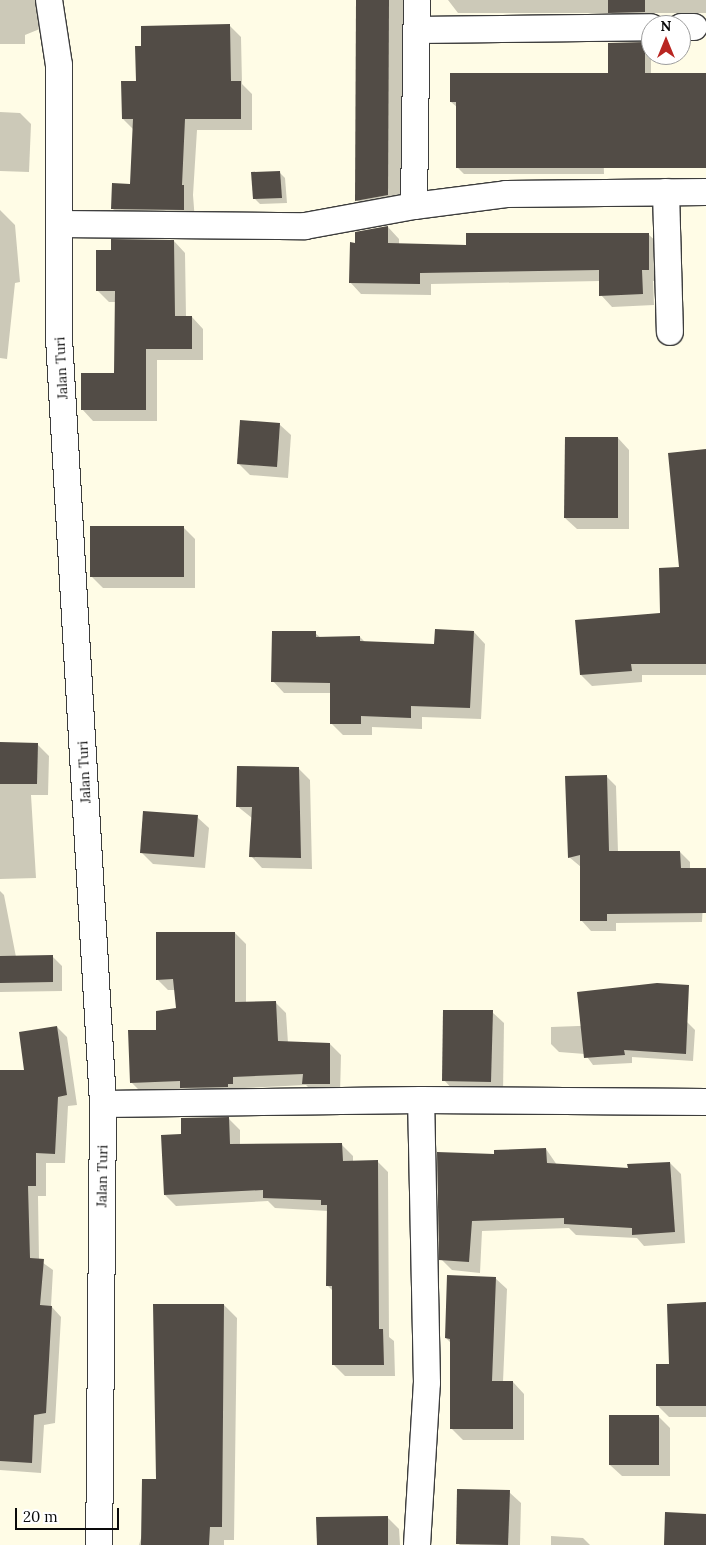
<!DOCTYPE html>
<style>
body{margin:0}
#map{position:relative;width:706px;height:1545px;overflow:hidden;background:#fffce6;font-family:Lora,serif}
div>[style]{position:absolute}
[style*='--x']{left:calc(var(--x)*1px);top:calc(var(--y)*1px);width:calc(var(--w)*1px);rotate:calc(var(--a)*1deg)}
.shadow>*{inset:0;background:#0003}
.building>*{inset:0;background:#524c46}
.roads{filter:drop-shadow(1px 0 #3d3d3d) drop-shadow(-1px 0 #3d3d3d) drop-shadow(0 1px #3d3d3d) drop-shadow(0 -1px #3d3d3d)}
.minor>*{height:26px;margin:-13px;padding:0 13px;transform-origin:13px;border-radius:13px;background:#fff}
span{translate:-50% -50%;white-space:nowrap;text-align:center;line-height:1.15;-webkit-text-stroke:5px #fff;paint-order:stroke}
.street-label{font-size:14px;color:#0a0a0a}
.north{position:absolute;left:641px;top:15px;width:50px;height:50px;box-sizing:border-box;background:#fff;border:1px solid #9d9d9d;border-radius:50%;rotate:0deg;font-size:14px;font-weight:700;line-height:20px;text-align:center;color:#0a0a0a}
.north::after{content:'';display:block;margin:auto;width:18px;height:22px;background:#b92622;clip-path:polygon(50% 0,100% 100%,50% 72%,0 100%)}
.scale{position:absolute;left:15px;top:1508px;width:104px;height:22px;box-sizing:border-box;border:2px solid #0a0a0a;border-top:0;padding-left:6px;font-size:15px;line-height:18px;white-space:nowrap;color:#0a0a0a;-webkit-text-stroke:4px #fff;paint-order:stroke}
</style>
<div id="map">
<div class="shadow">
<div style="clip-path:polygon(0 0,39px 0,47px 26px,25px 35px,25px 44px,0 44px)"></div>
<div style="clip-path:polygon(358px 0,405px 0,404px 211px,373px 217px,357px 201px)"></div>
<div style="clip-path:polygon(448px 0,706px 0,706px 13px,654px 13px,654px 21px,619px 21px,611px 13px,458px 13px)"></div>
<div style="clip-path:polygon(229px 25px,241px 37px,242px 84px,252px 94px,252px 130px,197px 130px,193px 195px,195px 221px,124px 220px,113px 209px,158px 196px,134px 130px,123px 119px,137px 83px)"></div>
<div style="clip-path:polygon(644px 43px,651px 50px,651px 74px,706px 74px,706px 102px,602px 108px,604px 174px,464px 174px,458px 168px,458px 108px,451px 102px,610px 74px)"></div>
<div style="clip-path:polygon(0 112px,20px 113px,31px 124px,29px 172px,0 171px)"></div>
<div style="clip-path:polygon(279px 172px,285px 178px,287px 203px,260px 204px,254px 198px)"></div>
<div style="clip-path:polygon(0 210px,15px 225px,20px 282px,15px 283px,7px 359px,0 358px)"></div>
<div style="clip-path:polygon(388px 227px,399px 239px,399px 245px,467px 247px,648px 234px,660px 245px,660px 281px,653px 281px,654px 305px,612px 307px,601px 295px,600px 281px,431px 284px,431px 295px,361px 294px,350px 282px,357px 244px)"></div>
<div style="clip-path:polygon(174px 241px,185px 253px,186px 317px,192px 317px,203px 329px,203px 360px,157px 360px,157px 421px,93px 421px,82px 409px,115px 374px,116px 302px,109px 302px,97px 290px,112px 251px)"></div>
<div style="clip-path:polygon(279px 424px,291px 435px,288px 478px,250px 475px,239px 464px)"></div>
<div style="clip-path:polygon(618px 438px,629px 450px,629px 529px,577px 529px,565px 518px)"></div>
<div style="clip-path:polygon(706px 451px,706px 675px,642px 675px,642px 682px,592px 686px,581px 675px,662px 614px,680px 568px)"></div>
<div style="clip-path:polygon(184px 528px,195px 539px,195px 588px,103px 588px,91px 576px)"></div>
<div style="clip-path:polygon(474px 632px,485px 644px,481px 719px,422px 717px,422px 729px,372px 727px,372px 735px,343px 735px,331px 723px,331px 693px,284px 693px,273px 681px,315px 633px,321px 638px,360px 637px,365px 642px,435px 646px)"></div>
<div style="clip-path:polygon(0 743px,37px 744px,49px 756px,48px 795px,31px 795px,36px 878px,0 879px)"></div>
<div style="clip-path:polygon(298px 768px,310px 780px,312px 869px,262px 868px,251px 856px,252px 818px,237px 806px)"></div>
<div style="clip-path:polygon(606px 776px,616px 786px,618px 852px,680px 852px,690px 862px,690px 869px,704px 879px,702px 922px,616px 923px,616px 931px,591px 931px,581px 920px,581px 867px,569px 857px)"></div>
<div style="clip-path:polygon(197px 817px,209px 828px,205px 868px,153px 864px,141px 852px)"></div>
<div style="clip-path:polygon(0 891px,4px 895px,16px 957px,52px 956px,62px 966px,62px 991px,0 992px)"></div>
<div style="clip-path:polygon(235px 933px,246px 944px,246px 1003px,275px 1002px,286px 1013px,288px 1043px,330px 1044px,341px 1055px,340px 1095px,315px 1094px,306px 1085px,244px 1088px,244px 1095px,142px 1093px,131px 1082px,157px 1031px,177px 1009px,176px 990px,168px 990px,157px 979px)"></div>
<div style="clip-path:polygon(492px 1012px,504px 1023px,503px 1093px,455px 1092px,444px 1080px)"></div>
<div style="clip-path:polygon(687px 1022px,695px 1030px,693px 1061px,632px 1057px,632px 1063px,593px 1065px,585px 1054px,559px 1052px,551px 1044px,551px 1027px)"></div>
<div style="clip-path:polygon(57px 1027px,67px 1037px,77px 1105px,68px 1106px,65px 1163px,46px 1163px,46px 1196px,38px 1196px,39px 1260px,53px 1270px,51px 1306px,61px 1317px,55px 1423px,44px 1425px,41px 1473px,0 1470px,0 1072px,26px 1071px)"></div>
<div style="clip-path:polygon(229px 1119px,240px 1130px,240px 1145px,342px 1145px,353px 1156px,353px 1162px,377px 1161px,388px 1172px,389px 1337px,394px 1341px,395px 1376px,345px 1376px,334px 1365px,334px 1292px,327px 1285px,328px 1211px,275px 1208px,268px 1201px,176px 1206px,165px 1195px,183px 1136px)"></div>
<div style="clip-path:polygon(546px 1149px,557px 1165px,629px 1170px,670px 1163px,681px 1174px,685px 1243px,644px 1246px,637px 1238px,576px 1235px,569px 1228px,482px 1231px,480px 1273px,452px 1270px,441px 1259px,495px 1155px)"></div>
<div style="clip-path:polygon(495px 1278px,507px 1289px,503px 1382px,513px 1382px,524px 1394px,524px 1440px,463px 1440px,451px 1428px,451px 1343px,446px 1338px)"></div>
<div style="clip-path:polygon(706px 1303px,706px 1417px,669px 1417px,657px 1405px,670px 1365px)"></div>
<div style="clip-path:polygon(224px 1305px,237px 1318px,234px 1540px,224px 1540px,224px 1545px,139px 1545px,158px 1481px)"></div>
<div style="clip-path:polygon(658px 1416px,670px 1428px,670px 1476px,622px 1476px,610px 1465px)"></div>
<div style="clip-path:polygon(509px 1492px,521px 1503px,520px 1545px,459px 1545px)"></div>
<div style="clip-path:polygon(388px 1518px,399px 1529px,400px 1545px,318px 1545px)"></div>
<div style="clip-path:polygon(551px 1536px,583px 1538px,590px 1545px,551px 1545px)"></div>
</div>
<div class="building">
<div style="clip-path:polygon(356px 0,389px 0,388px 195px,355px 201px)"></div>
<div style="clip-path:polygon(608px 0,645px 0,645px 12px,608px 13px)"></div>
<div style="clip-path:polygon(230px 24px,231px 81px,241px 81px,241px 119px,185px 119px,182px 185px,184px 185px,184px 210px,111px 209px,112px 183px,130px 184px,133px 119px,122px 119px,121px 81px,136px 81px,135px 46px,141px 46px,141px 26px)"></div>
<div style="clip-path:polygon(645px 42px,645px 73px,706px 73px,706px 168px,456px 168px,456px 102px,450px 102px,450px 73px,608px 73px,608px 43px)"></div>
<div style="clip-path:polygon(280px 171px,282px 198px,253px 199px,251px 172px)"></div>
<div style="clip-path:polygon(388px 226px,388px 243px,466px 245px,466px 233px,649px 233px,649px 270px,642px 270px,643px 294px,599px 296px,599px 270px,420px 273px,420px 284px,349px 283px,350px 242px,355px 243px,355px 232px)"></div>
<div style="clip-path:polygon(111px 239px,174px 240px,175px 316px,192px 316px,192px 349px,146px 349px,146px 410px,81px 410px,81px 373px,114px 373px,115px 291px,96px 291px,96px 250px,111px 250px)"></div>
<div style="clip-path:polygon(240px 420px,280px 423px,277px 467px,237px 464px)"></div>
<div style="clip-path:polygon(565px 437px,618px 437px,618px 518px,564px 518px)"></div>
<div style="clip-path:polygon(706px 449px,706px 664px,631px 664px,632px 671px,580px 675px,575px 620px,660px 613px,659px 568px,679px 567px,668px 453px)"></div>
<div style="clip-path:polygon(90px 526px,184px 526px,184px 577px,90px 577px)"></div>
<div style="clip-path:polygon(435px 629px,474px 631px,470px 708px,411px 706px,411px 718px,361px 716px,361px 724px,330px 724px,330px 683px,271px 682px,272px 631px,316px 631px,316px 637px,360px 636px,360px 641px,434px 644px)"></div>
<div style="clip-path:polygon(0 742px,38px 743px,37px 784px,0 784px)"></div>
<div style="clip-path:polygon(237px 766px,299px 767px,301px 858px,249px 857px,252px 807px,236px 807px)"></div>
<div style="clip-path:polygon(607px 775px,609px 851px,680px 851px,681px 868px,706px 868px,706px 913px,607px 914px,607px 921px,580px 921px,580px 855px,568px 858px,565px 776px)"></div>
<div style="clip-path:polygon(143px 811px,198px 815px,194px 857px,140px 853px)"></div>
<div style="clip-path:polygon(156px 932px,235px 932px,235px 1002px,276px 1001px,278px 1041px,330px 1043px,330px 1084px,302px 1084px,303px 1074px,233px 1077px,233px 1084px,228px 1084px,228px 1087px,180px 1088px,180px 1081px,130px 1083px,128px 1030px,156px 1030px,156px 1011px,176px 1008px,173px 979px,156px 980px)"></div>
<div style="clip-path:polygon(53px 955px,53px 982px,0 983px,0 956px)"></div>
<div style="clip-path:polygon(657px 983px,689px 985px,686px 1054px,624px 1050px,625px 1055px,584px 1058px,577px 992px)"></div>
<div style="clip-path:polygon(443px 1010px,493px 1010px,491px 1082px,442px 1081px)"></div>
<div style="clip-path:polygon(57px 1026px,67px 1095px,58px 1097px,55px 1154px,36px 1153px,36px 1186px,28px 1186px,30px 1258px,44px 1259px,40px 1305px,52px 1306px,46px 1413px,34px 1415px,32px 1463px,0 1461px,0 1070px,24px 1070px,19px 1032px)"></div>
<div style="clip-path:polygon(229px 1117px,230px 1144px,342px 1143px,343px 1161px,378px 1160px,379px 1329px,383px 1329px,384px 1365px,332px 1365px,332px 1286px,326px 1286px,327px 1205px,321px 1205px,321px 1200px,263px 1198px,263px 1190px,164px 1195px,161px 1135px,181px 1134px,181px 1118px)"></div>
<div style="clip-path:polygon(546px 1148px,547px 1163px,628px 1168px,627px 1164px,670px 1162px,675px 1232px,632px 1235px,632px 1228px,564px 1224px,564px 1218px,472px 1221px,469px 1262px,439px 1260px,437px 1152px,494px 1154px,494px 1150px)"></div>
<div style="clip-path:polygon(447px 1275px,496px 1277px,492px 1381px,513px 1381px,513px 1429px,450px 1429px,450px 1339px,445px 1338px)"></div>
<div style="clip-path:polygon(706px 1302px,706px 1406px,656px 1406px,656px 1364px,669px 1364px,667px 1304px)"></div>
<div style="clip-path:polygon(153px 1304px,224px 1304px,222px 1527px,210px 1527px,209px 1545px,141px 1545px,142px 1479px,156px 1479px)"></div>
<div style="clip-path:polygon(609px 1415px,659px 1415px,659px 1465px,609px 1465px)"></div>
<div style="clip-path:polygon(457px 1489px,510px 1490px,508px 1545px,456px 1544px)"></div>
<div style="clip-path:polygon(665px 1512px,706px 1514px,706px 1545px,664px 1545px)"></div>
<div style="clip-path:polygon(388px 1516px,388px 1545px,317px 1545px,316px 1517px)"></div>
</div>
<div class="roads">
<div class="minor">
<div style="--x:49;--y:0;--w:66;--a:81.3"></div>
<div style="--x:59;--y:65;--w:273;--a:90"></div>
<div style="--x:59;--y:338;--w:767;--a:86.71"></div>
<div style="--x:103;--y:1104;--w:441;--a:90.5"></div>
<div style="--x:681;--y:27;--w:13;--a:0"></div>
<div style="--x:417;--y:30;--w:234;--a:-0.7"></div>
<div style="--x:666;--y:192;--w:140;--a:88.4"></div>
<div style="--x:414;--y:206;--w:206;--a:-89.2"></div>
<div style="--x:59;--y:224;--w:246;--a:0.5"></div>
<div style="--x:305;--y:226;--w:111;--a:-10.4"></div>
<div style="--x:414;--y:206;--w:93;--a:-7.4"></div>
<div style="--x:506;--y:194;--w:200;--a:-0.6"></div>
<div style="--x:103;--y:1104;--w:318;--a:-0.7"></div>
<div style="--x:421;--y:1100;--w:285;--a:0.4"></div>
<div style="--x:417;--y:1545;--w:162;--a:-86.5"></div>
<div style="--x:427;--y:1383;--w:283;--a:-91.2"></div>
</div>
</div>
<div class="street-label">
<span style="left:61px;top:368px;rotate:-93deg">Jalan Turi</span>
<span style="left:84px;top:772px;rotate:-93deg">Jalan Turi</span>
<span style="left:102px;top:1176px;rotate:-89deg">Jalan Turi</span>
</div>
<div class="north">N</div>
<div class="scale">20 m</div>
</div>
